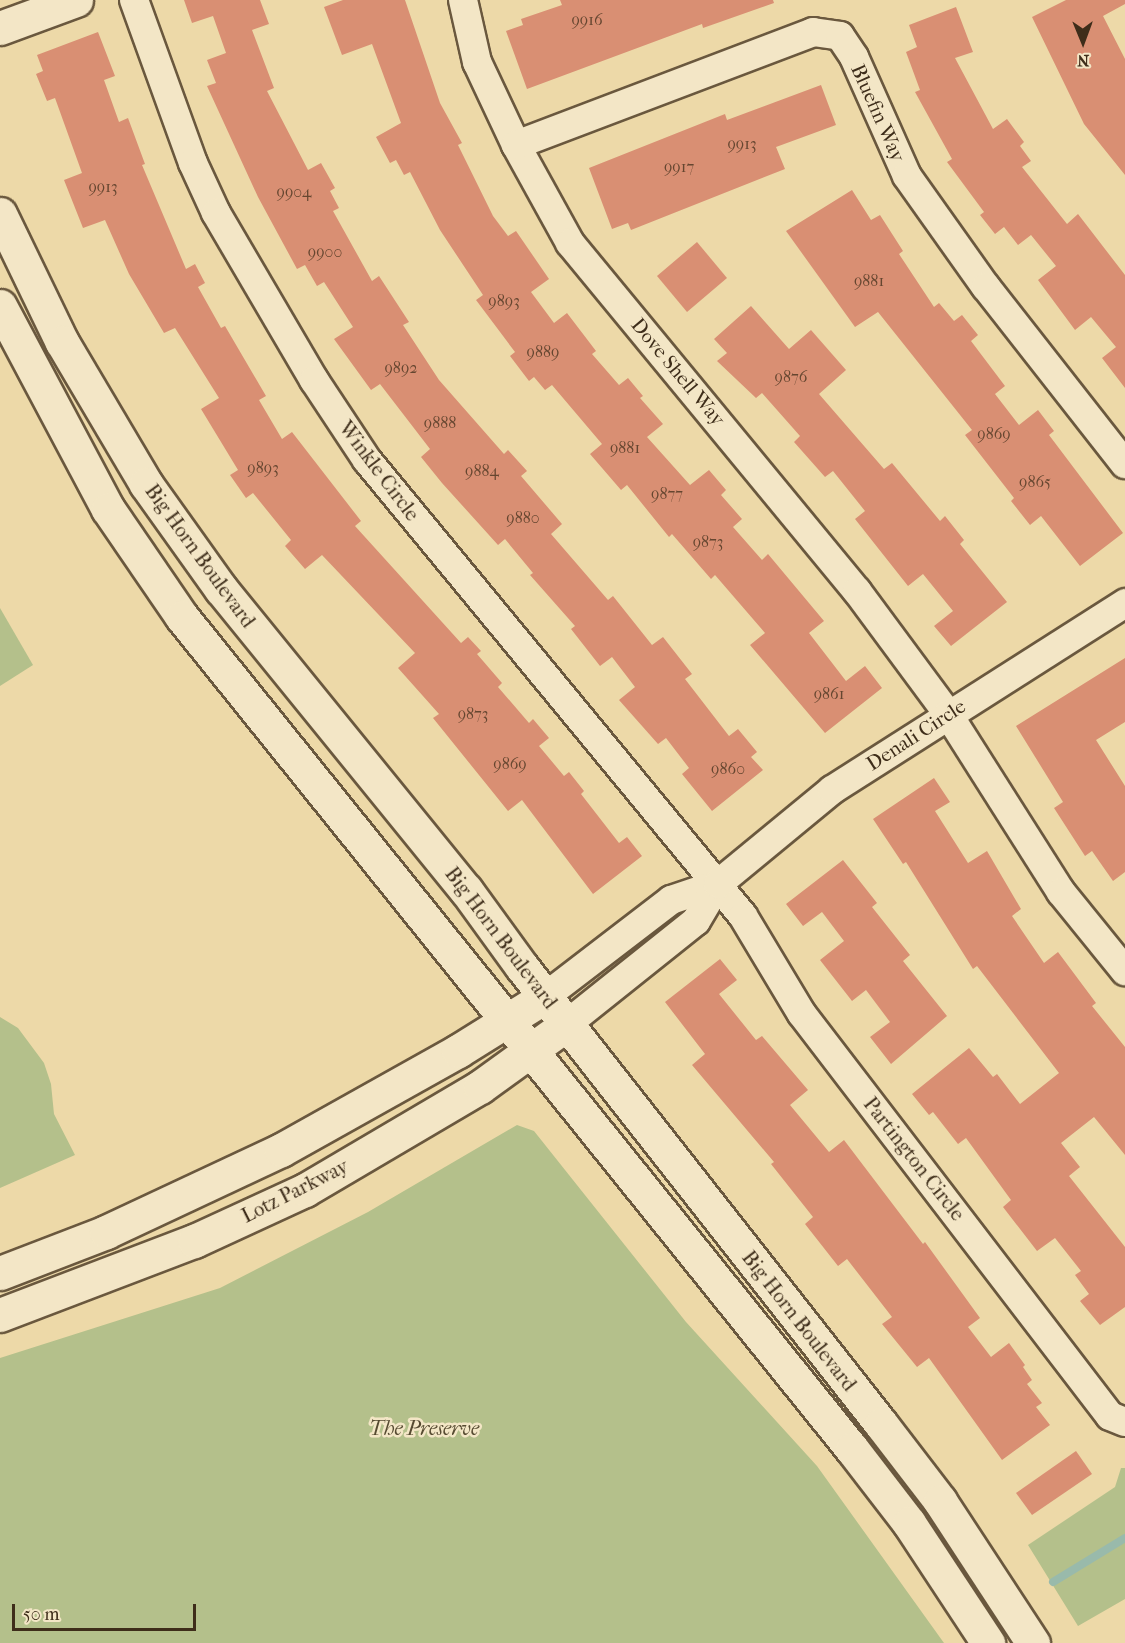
<!DOCTYPE html>
<style>
body{margin:0}
#map{position:relative;width:1125px;height:1643px;overflow:hidden;background:#edd9a8;font-family:"IM FELL French Canon",serif}
div>[style]{position:absolute}
[style*='--x']{left:calc(var(--x)*1px);top:calc(var(--y)*1px);width:calc(var(--w)*1px);rotate:calc(var(--a)*1deg)}
.green>*{inset:0;background:#b4c08b}
.stream>*{height:8px;margin:-4px;padding:0 4px;transform-origin:4px;border-radius:4px;background:#99baab}
.building>*{inset:0;background:#d98f73}
.roads{filter:drop-shadow(2px 0 #6a583e) drop-shadow(-2px 0 #6a583e) drop-shadow(0 2px #6a583e) drop-shadow(0 -2px #6a583e)}
.minor>*{height:28px;margin:-14px;padding:0 14px;transform-origin:14px;border-radius:14px;background:#f3e6c6}
.tertiary>*{height:33px;margin:-16.5px;padding:0 16.5px;transform-origin:16.5px;border-radius:16.5px;background:#f3e6c6}
.secondary>*{height:33px;margin:-16.5px;padding:0 16.5px;transform-origin:16.5px;border-radius:16.5px;background:#f3e6c6}
span{translate:-50% -50%;white-space:nowrap;text-align:center;line-height:1.15;-webkit-text-stroke:5px #f3e6c6;paint-order:stroke}
.number-label{font-size:16px;color:#654630}
.number-label span{-webkit-text-stroke-width:0}
.street-label{font-size:20px;color:#3e2d1a}
.park-label{font-size:20px;color:#564a31;font-style:italic}
.north{position:absolute;left:1053px;top:12px;width:60px;height:60px;-webkit-text-stroke:4px #f3e6c6;paint-order:stroke;rotate:179deg;font-size:16px;font-weight:700;line-height:24px;text-align:center;color:#3e2d1a}
.north::after{content:'';display:block;margin:auto;width:21px;height:27px;background:#3e2d1a;clip-path:polygon(50% 0,100% 100%,50% 72%,0 100%)}
.scale{position:absolute;left:12px;top:1604px;width:184px;height:27px;box-sizing:border-box;border:3px solid #3e2d1a;border-top:0;padding-left:8px;font-size:18px;line-height:21px;white-space:nowrap;color:#3e2d1a;-webkit-text-stroke:4px #f3e6c6;paint-order:stroke}
</style>
<div id="map">
<div class="green">
<div style="clip-path:polygon(0 608px,33px 665px,0 686px)"></div>
<div style="clip-path:polygon(0 1017px,18px 1028px,44px 1063px,51px 1084px,54px 1114px,75px 1155px,0 1188px)"></div>
<div style="clip-path:polygon(517px 1125px,534px 1131px,686px 1322px,817px 1466px,944px 1643px,0 1643px,0 1358px,220px 1288px,368px 1212px)"></div>
<div style="clip-path:polygon(1121px 1468px,1125px 1468px,1125px 1599px,1078px 1626px,1028px 1545px,1115px 1487px)"></div>
</div>
<div class="stream">
<div style="--x:1053;--y:1582;--w:84;--a:-31.4"></div>
</div>
<div class="building">
<div style="clip-path:polygon(184px 0,260px 0,269px 24px,252px 30px,274px 88px,267px 91px,308px 170px,321px 163px,335px 188px,330px 191px,339px 208px,333px 211px,372px 281px,379px 276px,409px 322px,403px 325px,439px 380px,504px 454px,508px 450px,527px 471px,521px 476px,562px 524px,551px 534px,608px 600px,613px 596px,652px 645px,663px 637px,692px 674px,685px 679px,729px 736px,738px 729px,757px 752px,751px 757px,763px 770px,712px 811px,682px 774px,689px 768px,666px 738px,658px 744px,619px 700px,635px 687px,612px 657px,600px 666px,571px 629px,575px 626px,530px 575px,533px 573px,505px 539px,498px 545px,442px 483px,421px 457px,430px 449px,380px 384px,371px 390px,334px 339px,353px 327px,324px 282px,317px 286px,305px 265px,297px 269px,258px 197px,207px 86px,216px 83px,207px 60px,226px 53px,213px 16px,192px 23px)"></div>
<div style="clip-path:polygon(343px 0,405px 0,440px 103px,462px 143px,458px 145px,493px 216px,508px 236px,516px 231px,549px 279px,531px 292px,554px 323px,567px 313px,596px 351px,592px 354px,619px 385px,628px 378px,643px 396px,640px 398px,663px 424px,647px 437px,690px 485px,709px 470px,726px 490px,721px 495px,742px 519px,733px 527px,762px 560px,768px 554px,824px 621px,809px 633px,846px 681px,865px 666px,882px 688px,825px 733px,750px 645px,765px 633px,715px 575px,711px 579px,672px 534px,669px 537px,627px 485px,621px 490px,590px 454px,602px 444px,552px 385px,545px 390px,534px 377px,529px 381px,510px 356px,515px 352px,476px 300px,483px 295px,440px 230px,410px 172px,404px 175px,396px 160px,390px 163px,376px 137px,401px 123px,372px 44px,342px 55px,324px 7px)"></div>
<div style="clip-path:polygon(560px 0,773px 0,774px 3px,703px 28px,702px 24px,527px 89px,506px 31px,523px 25px,521px 19px,562px 5px)"></div>
<div style="clip-path:polygon(1066px 0,1125px 0,1125px 4px,1103px 16px,1125px 59px,1125px 175px,1084px 124px,1032px 17px)"></div>
<div style="clip-path:polygon(956px 7px,973px 52px,955px 58px,993px 129px,1007px 119px,1024px 142px,1020px 146px,1031px 161px,1022px 167px,1067px 224px,1078px 214px,1125px 275px,1125px 388px,1102px 358px,1116px 347px,1091px 317px,1075px 330px,1038px 280px,1056px 266px,1031px 235px,1018px 245px,1004px 227px,995px 234px,980px 215px,984px 212px,947px 162px,952px 159px,915px 92px,920px 90px,906px 52px,917px 47px,909px 25px)"></div>
<div style="clip-path:polygon(98px 32px,115px 76px,104px 80px,119px 122px,128px 118px,145px 164px,142px 165px,186px 269px,195px 264px,205px 283px,198px 287px,221px 328px,225px 326px,266px 396px,259px 400px,282px 439px,292px 432px,361px 521px,355px 526px,461px 643px,468px 637px,481px 651px,477px 654px,502px 683px,498px 687px,529px 723px,533px 719px,549px 738px,539px 746px,564px 776px,569px 772px,584px 791px,581px 794px,619px 843px,627px 837px,642px 856px,593px 894px,522px 800px,508px 811px,433px 718px,439px 714px,398px 668px,415px 653px,322px 555px,305px 569px,285px 546px,291px 540px,253px 493px,246px 498px,230px 475px,238px 470px,201px 409px,219px 398px,175px 328px,164px 333px,129px 274px,105px 220px,83px 228px,64px 180px,82px 173px,55px 98px,47px 101px,36px 74px,43px 71px,37px 55px)"></div>
<div style="clip-path:polygon(821px 85px,836px 125px,776px 147px,785px 169px,631px 230px,628px 223px,612px 229px,589px 168px,725px 114px,727px 120px)"></div>
<div style="clip-path:polygon(852px 190px,871px 220px,880px 215px,903px 251px,899px 254px,934px 307px,939px 303px,954px 321px,962px 315px,978px 335px,971px 341px,1005px 386px,995px 394px,1019px 425px,1038px 410px,1054px 431px,1049px 435px,1123px 533px,1080px 566px,1041px 516px,1030px 525px,1011px 501px,1014px 498px,965px 435px,972px 430px,878px 312px,855px 327px,786px 231px)"></div>
<div style="clip-path:polygon(697px 242px,727px 278px,687px 312px,657px 276px)"></div>
<div style="clip-path:polygon(751px 306px,789px 349px,811px 330px,846px 370px,819px 394px,884px 469px,892px 463px,940px 521px,945px 516px,964px 540px,960px 544px,1007px 602px,951px 646px,934px 626px,953px 611px,923px 574px,908px 586px,855px 519px,865px 511px,833px 471px,825px 477px,794px 442px,800px 436px,762px 393px,756px 398px,717px 361px,727px 353px,714px 339px)"></div>
<div style="clip-path:polygon(1125px 658px,1125px 722px,1096px 740px,1125px 786px,1125px 872px,1113px 881px,1092px 851px,1085px 856px,1054px 808px,1063px 802px,1016px 726px)"></div>
<div style="clip-path:polygon(934px 778px,950px 802px,935px 811px,968px 863px,987px 851px,1021px 909px,1012px 916px,1044px 963px,1058px 952px,1096px 1003px,1092px 1006px,1125px 1047px,1125px 1155px,1094px 1117px,1061px 1143px,1080px 1167px,1069px 1176px,1125px 1247px,1125px 1307px,1100px 1325px,1080px 1301px,1089px 1294px,1075px 1275px,1081px 1271px,1055px 1238px,1037px 1251px,1003px 1207px,1011px 1200px,966px 1138px,958px 1144px,933px 1112px,929px 1115px,912px 1094px,969px 1048px,993px 1077px,997px 1074px,1020px 1104px,1059px 1073px,977px 966px,973px 969px,906px 862px,903px 864px,873px 819px)"></div>
<div style="clip-path:polygon(843px 860px,877px 903px,872px 907px,910px 955px,903px 961px,947px 1016px,891px 1064px,870px 1037px,890px 1022px,866px 990px,852px 1001px,820px 960px,844px 941px,822px 912px,803px 926px,786px 904px)"></div>
<div style="clip-path:polygon(720px 959px,737px 980px,719px 994px,756px 1040px,762px 1036px,808px 1090px,790px 1105px,829px 1152px,844px 1140px,923px 1244px,925px 1242px,980px 1318px,968px 1327px,991px 1357px,1009px 1343px,1025px 1365px,1023px 1367px,1032px 1380px,1027px 1384px,1042px 1403px,1036px 1407px,1050px 1425px,1002px 1460px,929px 1358px,917px 1367px,882px 1324px,892px 1317px,847px 1259px,838px 1266px,805px 1224px,813px 1217px,771px 1164px,774px 1162px,692px 1065px,705px 1054px,665px 1002px)"></div>
<div style="clip-path:polygon(1076px 1451px,1092px 1474px,1032px 1515px,1016px 1493px)"></div>
</div>
<div class="roads">
<div class="minor">
<div style="--x:134;--y:0;--w:173;--a:70.1"></div>
<div style="--x:193;--y:163;--w:55;--a:65.3"></div>
<div style="--x:216;--y:213;--w:194;--a:59.6"></div>
<div style="--x:314;--y:380;--w:96;--a:56.5"></div>
<div style="--x:367;--y:460;--w:591;--a:50.49"></div>
<div style="--x:743;--y:916;--w:114;--a:59"></div>
<div style="--x:802;--y:1014;--w:506;--a:52.54"></div>
<div style="--x:1110;--y:1416;--w:16;--a:22"></div>
<div style="--x:463;--y:0;--w:64;--a:77.3"></div>
<div style="--x:477;--y:62;--w:92;--a:64.8"></div>
<div style="--x:516;--y:145;--w:112;--a:61.1"></div>
<div style="--x:570;--y:243;--w:451;--a:50.5"></div>
<div style="--x:857;--y:591;--w:153;--a:53.5"></div>
<div style="--x:948;--y:714;--w:211;--a:57.6"></div>
<div style="--x:1061;--y:892;--w:102;--a:51"></div>
<div style="--x:516;--y:145;--w:318;--a:-20.8"></div>
<div style="--x:813;--y:32;--w:27;--a:8"></div>
<div style="--x:840;--y:36;--w:25;--a:56"></div>
<div style="--x:854;--y:57;--w:130;--a:66"></div>
<div style="--x:907;--y:176;--w:136;--a:54.6"></div>
<div style="--x:986;--y:287;--w:225;--a:51.9"></div>
<div style="--x:546;--y:996;--w:158;--a:-37.5"></div>
<div style="--x:671;--y:900;--w:50;--a:-18.8"></div>
<div style="--x:567;--y:1024;--w:165;--a:-38.6"></div>
<div style="--x:696;--y:921;--w:43;--a:-59.3"></div>
<div style="--x:718;--y:884;--w:148;--a:-39.5"></div>
<div style="--x:832;--y:790;--w:348;--a:-32.5"></div>
</div>
<div class="tertiary">
<div style="--x:0;--y:28;--w:81;--a:-20.2"></div>
<div style="--x:0;--y:1273;--w:114;--a:-21.1"></div>
<div style="--x:106;--y:1232;--w:193;--a:-25.1"></div>
<div style="--x:281;--y:1150;--w:203;--a:-29.2"></div>
<div style="--x:458;--y:1051;--w:104;--a:-32"></div>
<div style="--x:0;--y:1315;--w:208;--a:-20.9"></div>
<div style="--x:194;--y:1241;--w:122;--a:-24.7"></div>
<div style="--x:305;--y:1190;--w:203;--a:-30.5"></div>
<div style="--x:480;--y:1087;--w:107;--a:-35.9"></div>
</div>
<div class="secondary">
<div style="--x:0;--y:214;--w:142;--a:64.2"></div>
<div style="--x:62;--y:342;--w:165;--a:59.4"></div>
<div style="--x:146;--y:484;--w:129;--a:54.5"></div>
<div style="--x:221;--y:589;--w:388;--a:50.9"></div>
<div style="--x:466;--y:890;--w:95;--a:54"></div>
<div style="--x:522;--y:967;--w:581;--a:51.85"></div>
<div style="--x:881;--y:1424;--w:97;--a:52.5"></div>
<div style="--x:940;--y:1501;--w:170;--a:56.8"></div>
<div style="--x:0;--y:306;--w:230;--a:62"></div>
<div style="--x:108;--y:509;--w:131;--a:55.6"></div>
<div style="--x:182;--y:617;--w:1068;--a:51.16"></div>
<div style="--x:852;--y:1449;--w:93;--a:52.4"></div>
<div style="--x:909;--y:1523;--w:144;--a:56.6"></div>
</div>
</div>
<div class="number-label">
<span style="left:587px;top:20px">9916</span>
<span style="left:742px;top:144px">9913</span>
<span style="left:679px;top:167px">9917</span>
<span style="left:103px;top:187px">9913</span>
<span style="left:294px;top:192px">9904</span>
<span style="left:325px;top:252px">9900</span>
<span style="left:869px;top:281px">9881</span>
<span style="left:504px;top:301px">9893</span>
<span style="left:543px;top:352px">9889</span>
<span style="left:401px;top:368px">9892</span>
<span style="left:791px;top:377px">9876</span>
<span style="left:440px;top:423px">9888</span>
<span style="left:994px;top:434px">9869</span>
<span style="left:625px;top:448px">9881</span>
<span style="left:263px;top:468px">9893</span>
<span style="left:482px;top:471px">9884</span>
<span style="left:1035px;top:482px">9865</span>
<span style="left:667px;top:494px">9877</span>
<span style="left:523px;top:518px">9880</span>
<span style="left:708px;top:542px">9873</span>
<span style="left:829px;top:694px">9861</span>
<span style="left:473px;top:714px">9873</span>
<span style="left:510px;top:764px">9869</span>
<span style="left:728px;top:769px">9860</span>
</div>
<div class="street-label">
<span style="left:878px;top:113px;rotate:66deg">Bluefin Way</span>
<span style="left:678px;top:372px;rotate:50deg">Dove Shell Way</span>
<span style="left:379px;top:471px;rotate:53deg">Winkle Circle</span>
<span style="left:200px;top:556px;rotate:54deg">Big Horn Boulevard</span>
<span style="left:916px;top:735px;rotate:-33deg">Denali Circle</span>
<span style="left:501px;top:938px;rotate:53deg">Big Horn Boulevard</span>
<span style="left:914px;top:1159px;rotate:52deg">Partington Circle</span>
<span style="left:295px;top:1191px;rotate:-27deg">Lotz Parkway</span>
<span style="left:799px;top:1321px;rotate:52deg">Big Horn Boulevard</span>
</div>
<div class="park-label">
<span style="left:424px;top:1428px">The Preserve</span>
</div>
<div class="north">N</div>
<div class="scale">50 m</div>
</div>
